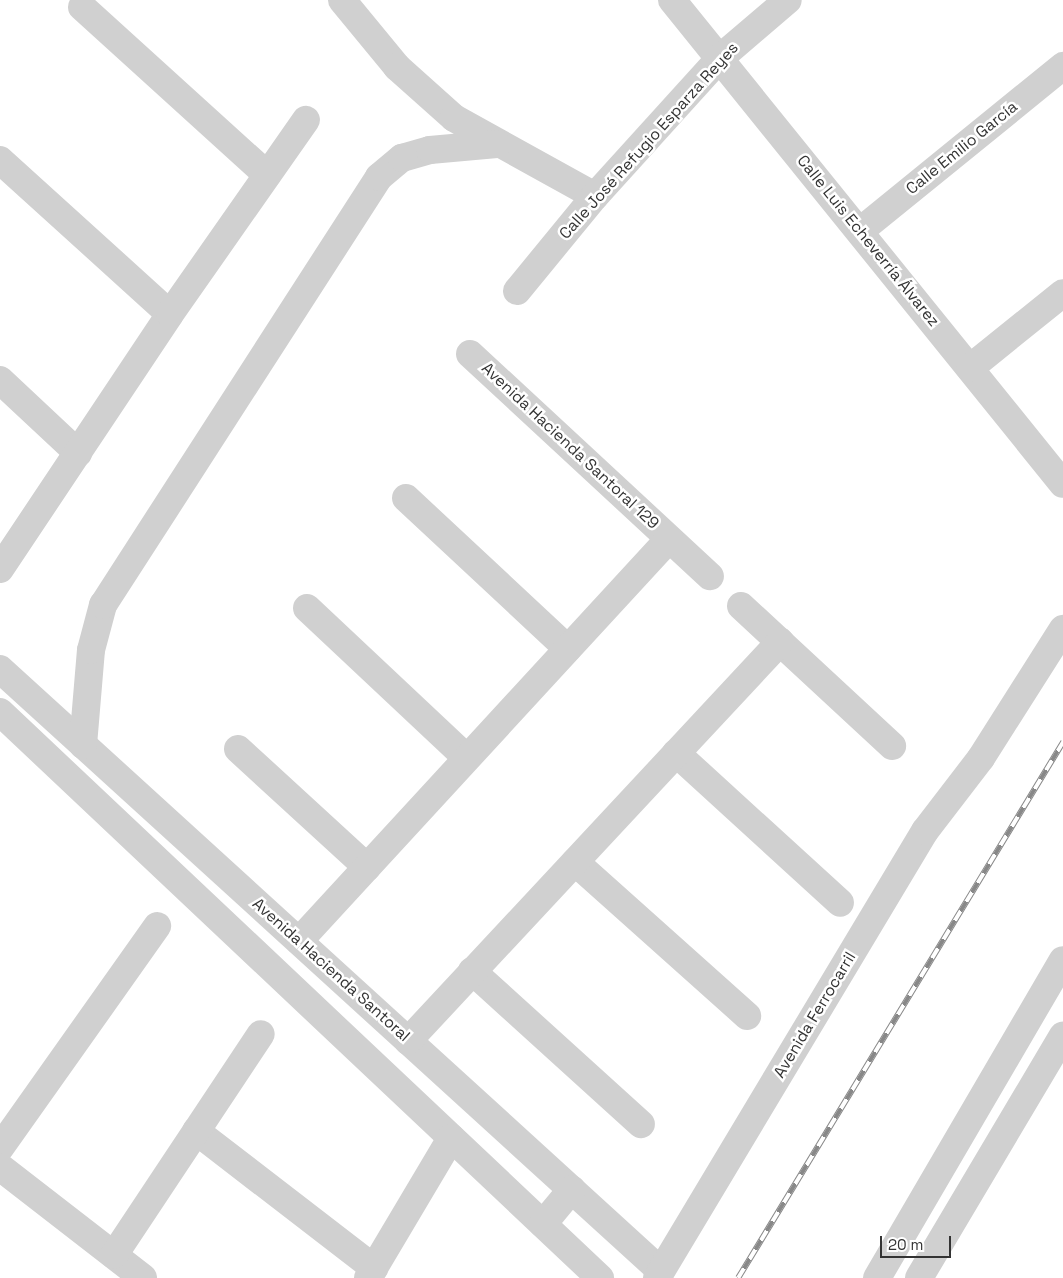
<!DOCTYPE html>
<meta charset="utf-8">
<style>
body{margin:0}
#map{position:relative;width:1063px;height:1278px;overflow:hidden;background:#fff;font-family:"Space Grotesk",sans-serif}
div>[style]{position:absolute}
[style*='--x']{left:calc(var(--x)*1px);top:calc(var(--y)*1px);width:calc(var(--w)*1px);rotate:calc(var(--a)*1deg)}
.minor>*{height:28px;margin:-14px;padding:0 14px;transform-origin:14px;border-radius:14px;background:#d0d0d0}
.rail>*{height:5.5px;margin-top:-2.75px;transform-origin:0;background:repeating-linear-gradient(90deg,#fff 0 11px,#888 0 22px);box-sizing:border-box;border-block:1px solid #888}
span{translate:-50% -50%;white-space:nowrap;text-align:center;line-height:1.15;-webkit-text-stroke:5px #fff;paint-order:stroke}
.street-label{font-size:16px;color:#333}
.scale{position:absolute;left:880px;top:1236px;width:71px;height:22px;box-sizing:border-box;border:2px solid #333;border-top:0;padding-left:6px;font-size:15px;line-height:18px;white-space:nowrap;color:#333;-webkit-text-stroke:4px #fff;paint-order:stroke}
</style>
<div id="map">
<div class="minor">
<div style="--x:342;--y:0;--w:87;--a:50.6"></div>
<div style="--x:397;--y:67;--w:76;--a:41.8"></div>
<div style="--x:454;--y:118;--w:161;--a:29"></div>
<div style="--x:672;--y:0;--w:622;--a:51.07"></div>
<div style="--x:82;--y:7;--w:250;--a:42.2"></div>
<div style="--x:0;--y:160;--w:229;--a:42.2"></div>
<div style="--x:860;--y:231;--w:262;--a:-39.1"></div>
<div style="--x:517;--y:291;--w:123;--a:-50.6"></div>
<div style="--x:595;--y:196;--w:186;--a:-47.8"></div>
<div style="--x:720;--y:58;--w:89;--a:-40.5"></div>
<div style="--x:470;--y:354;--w:327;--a:42.8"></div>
<div style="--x:970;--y:368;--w:119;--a:-38.9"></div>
<div style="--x:0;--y:380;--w:107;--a:43.1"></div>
<div style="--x:406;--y:498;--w:221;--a:43"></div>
<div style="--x:0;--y:569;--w:306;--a:-56.3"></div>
<div style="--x:170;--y:314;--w:237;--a:-55"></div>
<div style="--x:741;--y:606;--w:206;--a:42.8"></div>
<div style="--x:307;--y:608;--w:219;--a:43.2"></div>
<div style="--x:0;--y:669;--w:894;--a:42.33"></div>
<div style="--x:0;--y:712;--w:825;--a:43.33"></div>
<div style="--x:83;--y:745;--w:95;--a:-85.2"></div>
<div style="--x:91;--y:650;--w:47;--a:-75.1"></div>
<div style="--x:103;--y:605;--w:509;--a:-57.18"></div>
<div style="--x:379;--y:177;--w:30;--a:-40"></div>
<div style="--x:402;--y:158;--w:29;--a:-16"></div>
<div style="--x:430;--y:150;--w:67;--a:-5.1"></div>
<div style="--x:238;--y:749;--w:175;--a:42.5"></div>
<div style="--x:676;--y:753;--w:222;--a:42.4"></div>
<div style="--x:575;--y:862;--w:231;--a:41.8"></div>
<div style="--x:299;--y:941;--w:546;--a:-47.37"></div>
<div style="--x:472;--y:971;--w:228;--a:42.2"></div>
<div style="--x:408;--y:1041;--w:546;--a:-47.01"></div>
<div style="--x:196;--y:1131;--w:225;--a:37.6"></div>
<div style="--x:0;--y:1148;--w:272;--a:-54.7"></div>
<div style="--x:0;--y:1167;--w:181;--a:37.8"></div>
<div style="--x:543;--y:1224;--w:45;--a:-50.4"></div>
<div style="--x:114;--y:1255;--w:265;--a:-56.4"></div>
<div style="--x:368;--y:1278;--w:163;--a:-59.3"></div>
<div style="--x:657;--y:1278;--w:521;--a:-59.06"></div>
<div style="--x:925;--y:831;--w:92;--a:-52.5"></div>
<div style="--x:981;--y:758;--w:153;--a:-57.6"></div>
<div style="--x:877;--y:1278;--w:368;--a:-59.7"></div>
<div style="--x:919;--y:1278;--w:282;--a:-59.3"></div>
</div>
<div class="rail">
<div style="--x:738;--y:1278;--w:627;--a:-58.77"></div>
</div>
<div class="street-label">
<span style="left:649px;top:141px;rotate:-48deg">Calle José Refugio Esparza Reyes</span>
<span style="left:962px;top:148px;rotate:-39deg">Calle Emilio García</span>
<span style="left:868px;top:241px;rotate:51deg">Calle Luis Echeverría Álvarez</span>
<span style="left:570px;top:446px;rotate:43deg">Avenida Hacienda Santoral 129</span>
<span style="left:331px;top:970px;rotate:42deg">Avenida Hacienda Santoral</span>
<span style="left:815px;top:1015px;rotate:-59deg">Avenida Ferrocarril</span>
</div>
<div class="scale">20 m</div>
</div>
